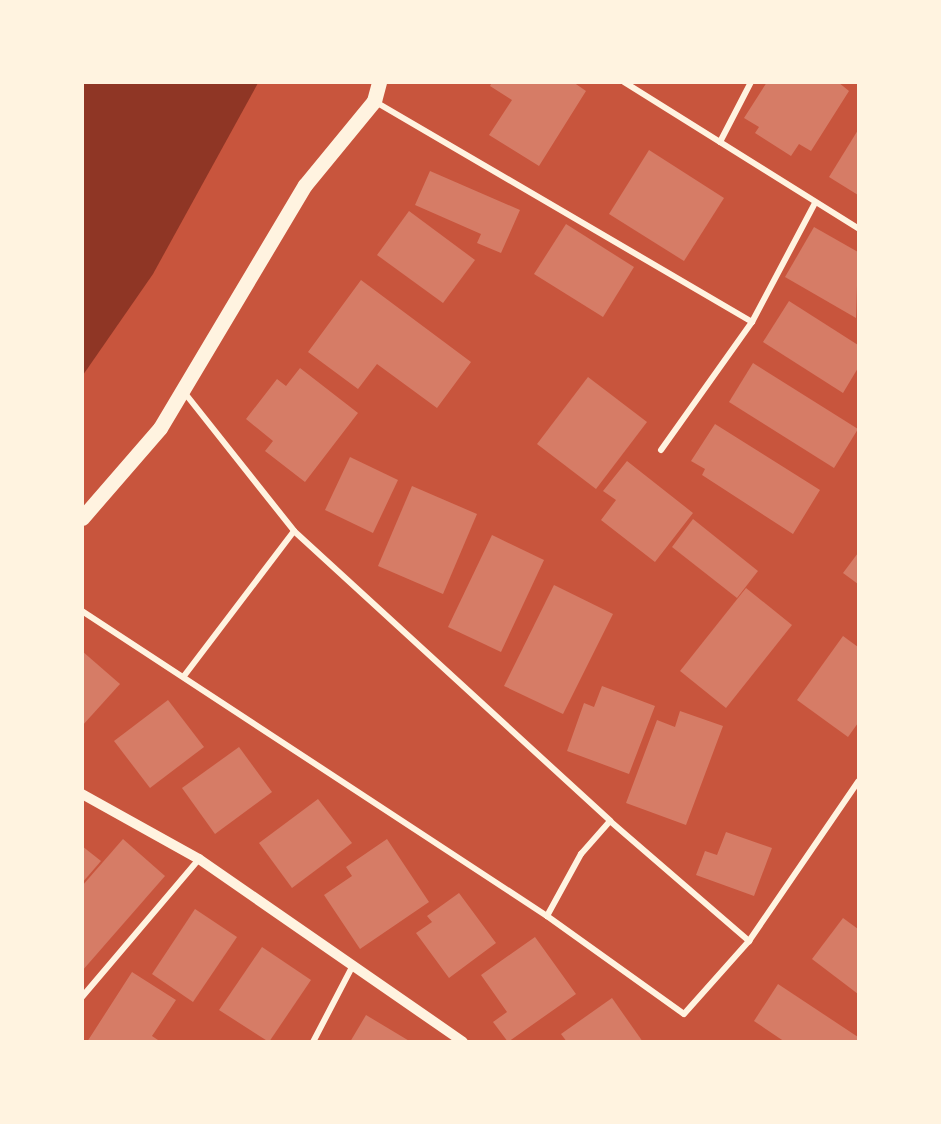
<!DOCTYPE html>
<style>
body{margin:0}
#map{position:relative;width:941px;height:1124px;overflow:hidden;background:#c8553d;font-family:Barlow,sans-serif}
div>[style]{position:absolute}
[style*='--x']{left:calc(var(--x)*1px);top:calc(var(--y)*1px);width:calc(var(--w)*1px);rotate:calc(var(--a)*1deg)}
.water>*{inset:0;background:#8f3625}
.building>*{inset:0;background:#d67c66}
.minor>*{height:6px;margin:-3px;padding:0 3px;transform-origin:3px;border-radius:3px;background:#fff3e0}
.tertiary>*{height:10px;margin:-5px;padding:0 5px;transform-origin:5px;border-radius:5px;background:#fff3e0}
.primary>*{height:15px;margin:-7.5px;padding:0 7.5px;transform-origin:7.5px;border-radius:7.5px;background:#fff3e0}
span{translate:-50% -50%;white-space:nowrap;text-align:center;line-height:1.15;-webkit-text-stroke:6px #fff3e0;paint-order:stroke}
.frame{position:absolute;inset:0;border:84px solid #fff3e0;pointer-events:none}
</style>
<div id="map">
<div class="water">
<div style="clip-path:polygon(83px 82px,258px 83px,153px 274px,83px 375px)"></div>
</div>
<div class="building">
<div style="clip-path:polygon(492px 82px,573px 82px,586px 91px,539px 166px,489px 135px,512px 100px,490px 86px)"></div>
<div style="clip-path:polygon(767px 82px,838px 82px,849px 91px,811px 151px,799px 144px,791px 156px,755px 133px,759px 127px,744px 118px)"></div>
<div style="clip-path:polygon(858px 130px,858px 195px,829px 177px)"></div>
<div style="clip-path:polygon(649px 150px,724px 198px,684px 261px,609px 214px)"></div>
<div style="clip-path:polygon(430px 171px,520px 210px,501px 253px,477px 243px,481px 234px,415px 205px)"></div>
<div style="clip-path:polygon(409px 211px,475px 260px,443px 303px,377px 255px)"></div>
<div style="clip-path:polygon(566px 224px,634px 267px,603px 317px,534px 274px)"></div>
<div style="clip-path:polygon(814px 227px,858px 252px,856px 318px,785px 277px)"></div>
<div style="clip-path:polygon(361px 280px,471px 362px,437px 408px,377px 364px,358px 389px,308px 352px)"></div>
<div style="clip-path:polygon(789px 301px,858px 345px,858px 368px,843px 393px,763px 342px)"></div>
<div style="clip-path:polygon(753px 363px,858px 429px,834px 468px,729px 402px)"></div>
<div style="clip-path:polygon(300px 368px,358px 413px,305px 482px,265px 451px,273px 441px,246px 419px,277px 379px,286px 386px)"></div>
<div style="clip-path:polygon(588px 377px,647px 422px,596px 489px,537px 444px)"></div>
<div style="clip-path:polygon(715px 424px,820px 490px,793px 534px,702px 475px,705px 469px,691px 461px)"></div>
<div style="clip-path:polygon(350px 457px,398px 480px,373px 533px,325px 510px)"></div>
<div style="clip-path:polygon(627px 461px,693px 513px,655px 562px,601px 520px,616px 500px,603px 491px)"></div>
<div style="clip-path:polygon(412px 486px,477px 514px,443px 594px,378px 566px)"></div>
<div style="clip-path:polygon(693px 519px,758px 571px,737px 598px,672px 547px)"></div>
<div style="clip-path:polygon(492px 535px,544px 560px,501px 652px,448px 627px)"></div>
<div style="clip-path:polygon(858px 553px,858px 584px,843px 573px)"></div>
<div style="clip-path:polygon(554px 585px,613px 614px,563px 714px,504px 686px)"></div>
<div style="clip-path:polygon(746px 588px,792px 625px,726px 708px,680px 671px)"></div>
<div style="clip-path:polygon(843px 636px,858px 647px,858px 723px,848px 737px,797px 700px)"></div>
<div style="clip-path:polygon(82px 651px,120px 684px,82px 726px)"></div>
<div style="clip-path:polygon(602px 686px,655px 706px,629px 774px,567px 751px,584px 703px,594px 707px)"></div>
<div style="clip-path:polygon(168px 700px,204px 747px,150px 788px,114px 741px)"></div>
<div style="clip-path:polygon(680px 711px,723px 726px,686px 825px,626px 803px,657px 720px,675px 727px)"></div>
<div style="clip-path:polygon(239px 747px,272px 792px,215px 834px,182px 788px)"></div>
<div style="clip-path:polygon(318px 799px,352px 843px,292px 888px,259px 843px)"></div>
<div style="clip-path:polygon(726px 832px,772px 848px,754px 896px,696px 875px,705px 851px,717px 855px)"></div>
<div style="clip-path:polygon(123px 839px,165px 876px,82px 971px,82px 886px)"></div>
<div style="clip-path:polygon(387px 839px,429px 902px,360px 949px,324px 895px,352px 876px,346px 867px)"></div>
<div style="clip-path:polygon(82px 846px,101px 861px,82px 883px)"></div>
<div style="clip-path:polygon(459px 893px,496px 943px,449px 978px,416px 933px,432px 922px,427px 916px)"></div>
<div style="clip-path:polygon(195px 909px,237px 937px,193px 1002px,152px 974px)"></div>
<div style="clip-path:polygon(843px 918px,858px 929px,858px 994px,812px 959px)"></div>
<div style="clip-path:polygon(535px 937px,576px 994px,508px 1042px,493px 1022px,507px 1012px,481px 975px)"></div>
<div style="clip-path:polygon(262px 947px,311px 980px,269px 1042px,219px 1010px)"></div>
<div style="clip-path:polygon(132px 972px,176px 1000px,152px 1036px,161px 1042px,87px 1042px)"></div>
<div style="clip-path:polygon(778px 984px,858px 1037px,858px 1042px,785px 1042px,754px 1021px)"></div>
<div style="clip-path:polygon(612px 998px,643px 1042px,567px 1042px,561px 1034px)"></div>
<div style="clip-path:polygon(366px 1015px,411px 1042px,350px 1042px)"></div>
</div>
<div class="minor">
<div style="--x:624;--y:82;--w:276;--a:32"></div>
<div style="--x:374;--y:101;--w:438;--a:30.3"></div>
<div style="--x:720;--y:142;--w:68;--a:-62.7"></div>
<div style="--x:184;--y:392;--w:177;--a:51.6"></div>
<div style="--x:294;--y:531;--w:429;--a:42.5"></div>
<div style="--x:610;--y:821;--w:184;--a:40.8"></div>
<div style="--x:661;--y:450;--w:157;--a:-54.6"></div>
<div style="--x:752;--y:322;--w:135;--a:-62.1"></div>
<div style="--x:82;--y:611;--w:556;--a:33.26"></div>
<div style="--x:547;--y:916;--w:168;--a:35.6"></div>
<div style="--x:684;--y:1014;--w:98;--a:-48.3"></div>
<div style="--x:749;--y:941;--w:193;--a:-55.6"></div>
<div style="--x:184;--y:676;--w:182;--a:-52.8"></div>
<div style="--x:547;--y:916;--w:71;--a:-61.3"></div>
<div style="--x:581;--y:854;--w:44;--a:-48.7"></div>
<div style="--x:82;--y:997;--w:181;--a:-49.7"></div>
<div style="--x:313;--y:1042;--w:85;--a:-62.5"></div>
</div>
<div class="tertiary">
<div style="--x:82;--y:794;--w:134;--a:29.1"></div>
<div style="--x:199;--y:859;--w:321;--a:34.7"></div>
</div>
<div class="primary">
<div style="--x:82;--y:518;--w:119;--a:-49.1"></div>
<div style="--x:160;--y:428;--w:283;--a:-59.2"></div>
<div style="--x:305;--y:185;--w:109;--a:-50.6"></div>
<div style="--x:374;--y:101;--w:20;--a:-75"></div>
</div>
<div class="frame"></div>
</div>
